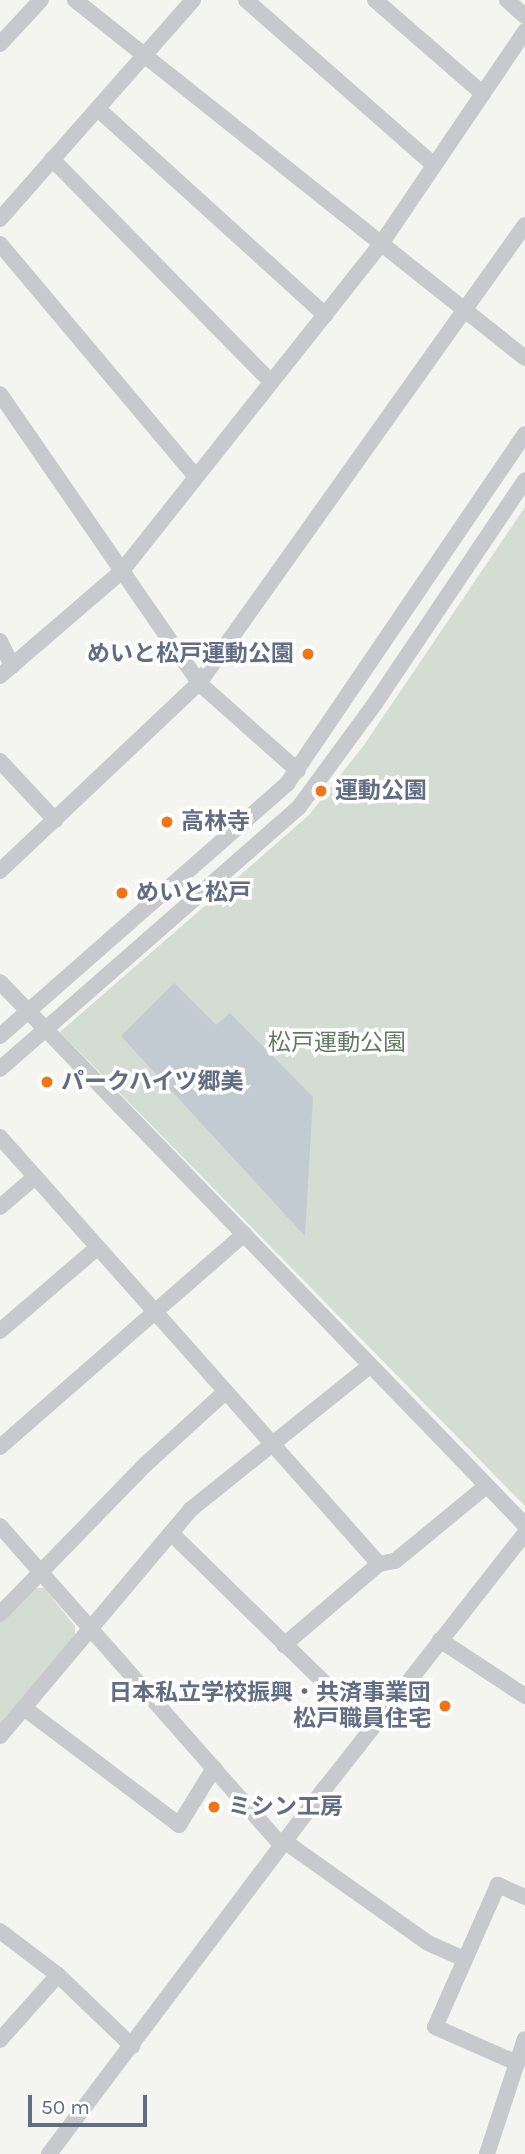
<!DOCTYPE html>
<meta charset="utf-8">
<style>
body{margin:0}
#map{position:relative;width:525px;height:2154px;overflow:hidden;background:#f4f5f0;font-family:Karla,"Noto Sans JP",sans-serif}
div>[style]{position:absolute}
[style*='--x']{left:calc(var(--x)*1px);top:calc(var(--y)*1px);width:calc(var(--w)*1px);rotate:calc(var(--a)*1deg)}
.green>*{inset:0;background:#d3ddd1}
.water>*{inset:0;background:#c3cbd2}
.minor>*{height:16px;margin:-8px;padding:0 8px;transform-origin:8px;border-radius:8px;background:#c7c9cd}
.dots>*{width:19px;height:19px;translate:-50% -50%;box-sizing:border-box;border:4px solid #fff;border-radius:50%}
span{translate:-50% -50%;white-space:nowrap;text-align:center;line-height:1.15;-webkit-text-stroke:7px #fff;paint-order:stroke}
.poi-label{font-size:23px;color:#616d84;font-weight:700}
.right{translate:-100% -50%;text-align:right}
.left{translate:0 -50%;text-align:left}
.park-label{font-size:23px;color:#607b60}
.scale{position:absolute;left:28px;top:2095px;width:119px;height:32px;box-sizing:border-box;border:4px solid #616d84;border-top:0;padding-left:9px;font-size:21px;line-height:24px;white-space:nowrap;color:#616d84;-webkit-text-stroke:5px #fff;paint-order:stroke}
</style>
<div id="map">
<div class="green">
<div style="clip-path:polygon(525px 507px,525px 1506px,60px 1032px,309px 815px,364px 745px)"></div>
<div style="clip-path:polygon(32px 1588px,44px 1588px,75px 1626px,75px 1635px,0 1724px,0 1620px)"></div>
</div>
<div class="water">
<div style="clip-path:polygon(174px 983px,216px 1025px,230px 1013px,313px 1097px,305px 1236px,121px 1036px)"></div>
</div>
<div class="minor">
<div style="--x:75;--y:0;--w:575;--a:38.5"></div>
<div style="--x:246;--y:0;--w:250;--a:41.3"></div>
<div style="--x:375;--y:0;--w:143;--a:41"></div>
<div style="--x:507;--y:0;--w:24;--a:42"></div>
<div style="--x:0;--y:44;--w:60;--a:-47"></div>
<div style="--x:98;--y:109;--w:307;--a:42.2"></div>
<div style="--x:52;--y:159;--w:313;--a:45.5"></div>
<div style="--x:0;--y:219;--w:292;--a:-48.6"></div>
<div style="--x:0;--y:244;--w:304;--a:49.9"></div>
<div style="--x:0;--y:394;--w:351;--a:55.4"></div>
<div style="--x:199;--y:683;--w:132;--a:41.6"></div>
<div style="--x:0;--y:641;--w:28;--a:64"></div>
<div style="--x:0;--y:676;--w:160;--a:-40.7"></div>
<div style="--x:121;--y:572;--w:419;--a:-51.6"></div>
<div style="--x:381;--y:244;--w:257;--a:-55.9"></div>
<div style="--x:0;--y:761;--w:81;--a:47"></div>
<div style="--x:0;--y:871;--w:274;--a:-43.4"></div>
<div style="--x:199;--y:683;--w:562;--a:-54.56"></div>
<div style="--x:0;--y:982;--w:755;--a:45.97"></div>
<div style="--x:0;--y:1036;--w:382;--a:-41.3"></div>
<div style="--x:287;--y:784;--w:423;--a:-55.8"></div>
<div style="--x:0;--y:1069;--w:398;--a:-41.2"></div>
<div style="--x:299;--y:807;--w:130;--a:-53.7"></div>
<div style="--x:376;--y:702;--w:267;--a:-56.1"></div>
<div style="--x:0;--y:1137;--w:571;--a:48.41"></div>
<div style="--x:0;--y:1207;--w:46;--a:-40.6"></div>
<div style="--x:0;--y:1331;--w:128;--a:-40.6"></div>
<div style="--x:0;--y:1447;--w:324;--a:-41.1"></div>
<div style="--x:0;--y:1526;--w:425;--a:48.6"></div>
<div style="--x:171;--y:1533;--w:279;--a:44.3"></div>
<div style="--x:0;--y:1614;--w:209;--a:-45.8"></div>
<div style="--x:146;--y:1464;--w:107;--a:-42.3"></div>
<div style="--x:440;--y:1640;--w:102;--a:33.4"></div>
<div style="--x:284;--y:1645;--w:125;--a:-40.5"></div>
<div style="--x:379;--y:1564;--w:16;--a:-11"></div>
<div style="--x:395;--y:1561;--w:117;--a:-39.4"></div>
<div style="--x:24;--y:1708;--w:194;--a:37"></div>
<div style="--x:179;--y:1825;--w:67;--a:-58.4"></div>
<div style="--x:0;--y:1736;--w:295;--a:-49.9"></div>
<div style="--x:190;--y:1510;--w:231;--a:-38.7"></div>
<div style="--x:284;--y:1841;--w:176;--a:35.3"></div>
<div style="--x:428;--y:1943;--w:39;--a:24"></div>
<div style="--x:525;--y:1897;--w:30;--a:-156"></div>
<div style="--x:498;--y:1885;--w:155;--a:113.9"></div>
<div style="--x:435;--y:2027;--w:90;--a:23.7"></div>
<div style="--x:517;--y:2063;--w:25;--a:-72"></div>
<div style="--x:0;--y:1931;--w:73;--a:37.2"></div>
<div style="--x:58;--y:1975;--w:103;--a:43.8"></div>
<div style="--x:0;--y:2040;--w:87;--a:-48.3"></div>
<div style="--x:49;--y:2154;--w:460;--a:-53"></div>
<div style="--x:326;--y:1787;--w:323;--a:-51.9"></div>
<div style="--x:487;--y:2154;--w:96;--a:-71.8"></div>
</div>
<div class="dots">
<div style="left:308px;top:654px;background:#f37412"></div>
<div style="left:321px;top:791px;background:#f37412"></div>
<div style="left:167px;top:822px;background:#f37412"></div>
<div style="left:122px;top:893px;background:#f37412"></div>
<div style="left:47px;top:1082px;background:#f37412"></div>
<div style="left:445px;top:1706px;background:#f37412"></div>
<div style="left:214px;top:1807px;background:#f37412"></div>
</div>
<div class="poi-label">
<span class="right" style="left:294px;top:654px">めいと松戸運動公園</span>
<span class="left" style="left:335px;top:791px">運動公園</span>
<span class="left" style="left:181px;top:822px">高林寺</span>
<span class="left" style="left:136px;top:893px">めいと松戸</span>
<span class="left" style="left:61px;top:1082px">パークハイツ郷美</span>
<span class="right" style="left:431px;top:1706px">日本私立学校振興・共済事業団<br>松戸職員住宅</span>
<span class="left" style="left:228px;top:1807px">ミシン工房</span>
</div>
<div class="park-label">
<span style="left:337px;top:1043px">松戸運動公園</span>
</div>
<div class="scale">50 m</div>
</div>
